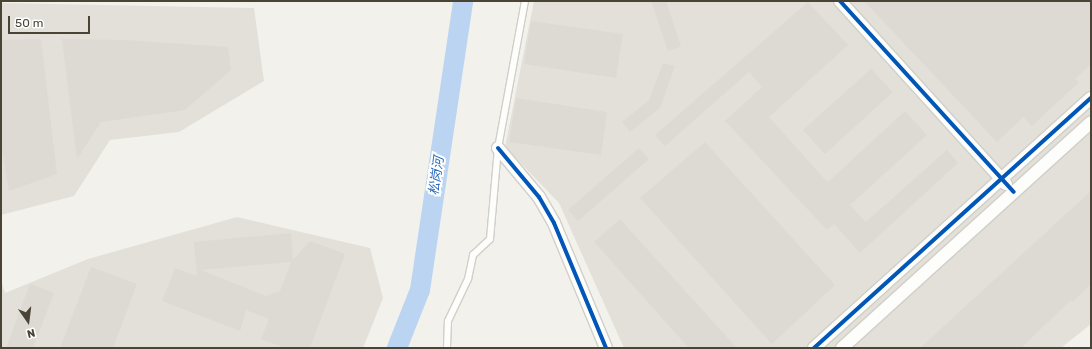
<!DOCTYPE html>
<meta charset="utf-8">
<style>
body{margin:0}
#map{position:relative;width:1092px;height:349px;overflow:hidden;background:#f2f1eb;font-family:Rubik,"Noto Sans SC",sans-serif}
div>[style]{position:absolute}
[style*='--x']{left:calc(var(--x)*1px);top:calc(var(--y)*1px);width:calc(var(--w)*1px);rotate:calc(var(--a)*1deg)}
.industrial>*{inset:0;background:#e2e0d9}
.river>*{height:20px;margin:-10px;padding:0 10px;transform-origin:10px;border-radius:10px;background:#bad4f2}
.building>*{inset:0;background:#dcdad3}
.roads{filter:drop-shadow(1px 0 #d0cfc8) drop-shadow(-1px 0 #d0cfc8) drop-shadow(0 1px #d0cfc8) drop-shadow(0 -1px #d0cfc8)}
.lane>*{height:6px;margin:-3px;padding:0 3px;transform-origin:3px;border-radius:3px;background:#fdfdfc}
.street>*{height:12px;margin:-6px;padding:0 6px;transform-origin:6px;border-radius:6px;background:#fdfdfc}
.cycleway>*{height:4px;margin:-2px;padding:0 2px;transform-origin:2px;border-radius:2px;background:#0057b8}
span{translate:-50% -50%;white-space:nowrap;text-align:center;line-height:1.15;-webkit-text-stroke:4px #fff;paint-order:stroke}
.water-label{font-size:13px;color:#286bbc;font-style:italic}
.frame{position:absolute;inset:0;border:2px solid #494436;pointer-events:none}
.north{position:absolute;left:8px;top:301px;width:40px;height:40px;-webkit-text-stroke:3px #fff;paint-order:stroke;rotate:166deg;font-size:11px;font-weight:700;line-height:16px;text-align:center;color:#494436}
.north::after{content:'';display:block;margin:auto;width:14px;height:18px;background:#494436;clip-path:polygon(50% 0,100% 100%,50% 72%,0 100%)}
.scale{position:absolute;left:8px;top:16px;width:82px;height:18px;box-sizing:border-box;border:2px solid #494436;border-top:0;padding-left:5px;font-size:12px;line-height:14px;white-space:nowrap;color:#494436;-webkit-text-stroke:3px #fff;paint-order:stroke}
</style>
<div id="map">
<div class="industrial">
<div style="clip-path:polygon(534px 1px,1091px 1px,1091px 324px,1061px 348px,624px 348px,559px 203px,505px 147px)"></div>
<div style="clip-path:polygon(1px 3px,254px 8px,264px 81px,179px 132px,110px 140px,74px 196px,1px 215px)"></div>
<div style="clip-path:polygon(237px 217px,370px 248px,383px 298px,363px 348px,1px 348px,1px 280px,5px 293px,88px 259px)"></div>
</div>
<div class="river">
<div style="--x:397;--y:348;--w:62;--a:-68.4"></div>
<div style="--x:420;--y:290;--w:292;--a:-81.5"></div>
</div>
<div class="building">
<div style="clip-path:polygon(651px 1px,666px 1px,681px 46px,668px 51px)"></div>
<div style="clip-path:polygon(864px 1px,1091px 1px,1091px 64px,1075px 79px,1079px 82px,1032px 126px,1023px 117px,997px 142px)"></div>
<div style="clip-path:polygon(808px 2px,848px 45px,769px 117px,822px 176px,828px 182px,905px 111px,927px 135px,850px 205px,866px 222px,947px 150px,958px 163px,860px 253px,834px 224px,827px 230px,725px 121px,762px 87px,749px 72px,665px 146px,655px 135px)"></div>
<div style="clip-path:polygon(531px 21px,623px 34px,616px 78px,524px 64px)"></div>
<div style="clip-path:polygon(41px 39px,57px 174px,9px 191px,1px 145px,1px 40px)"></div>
<div style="clip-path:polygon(62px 39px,125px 40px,228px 47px,231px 70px,185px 110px,101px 122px,77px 159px)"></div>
<div style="clip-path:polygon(663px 63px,675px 66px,660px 108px,630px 132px,622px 122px,649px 100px)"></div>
<div style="clip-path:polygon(871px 69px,893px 92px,825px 154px,803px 130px)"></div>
<div style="clip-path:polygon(516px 98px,607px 112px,601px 155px,509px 142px)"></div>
<div style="clip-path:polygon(705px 142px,835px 285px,772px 344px,640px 198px)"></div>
<div style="clip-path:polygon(639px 148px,649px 159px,578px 221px,568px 210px)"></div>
<div style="clip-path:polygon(1091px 191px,1091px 284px,1073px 302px,1071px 300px,1021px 348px,920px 348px)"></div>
<div style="clip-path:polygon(620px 219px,686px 292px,737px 348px,689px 348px,594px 242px)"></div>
<div style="clip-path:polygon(evenodd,291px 233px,293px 260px,310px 241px,345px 254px,310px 348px,285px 348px,261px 339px,269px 319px,246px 310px,240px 331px,162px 301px,175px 268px,197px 276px,194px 242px,291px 233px,291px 262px,280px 291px,266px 296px,201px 270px,291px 262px)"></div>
<div style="clip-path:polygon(91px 267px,137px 284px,113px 348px,60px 348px)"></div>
<div style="clip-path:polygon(30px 284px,54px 293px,33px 348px,6px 348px)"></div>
</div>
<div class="roads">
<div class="lane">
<div style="--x:447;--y:348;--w:27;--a:-88"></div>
<div style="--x:448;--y:321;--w:47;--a:-64.5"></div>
<div style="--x:468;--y:279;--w:25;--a:-78"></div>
<div style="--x:473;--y:255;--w:23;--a:-43"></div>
<div style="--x:490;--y:239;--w:91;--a:-85"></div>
<div style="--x:498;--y:148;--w:149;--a:-79.6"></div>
</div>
<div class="street">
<div style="--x:840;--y:1;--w:247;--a:47.8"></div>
<div style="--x:498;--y:148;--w:64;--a:50.1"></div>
<div style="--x:539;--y:197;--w:30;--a:60"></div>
<div style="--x:554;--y:223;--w:135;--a:67.4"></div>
<div style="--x:814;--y:348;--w:373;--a:-42.1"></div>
<div style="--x:842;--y:348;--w:336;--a:-42.2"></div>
</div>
</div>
<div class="cycleway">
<div style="--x:840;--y:1;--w:258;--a:47.7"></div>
<div style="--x:498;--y:148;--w:64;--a:50.1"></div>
<div style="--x:539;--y:197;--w:30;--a:60"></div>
<div style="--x:554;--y:223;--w:135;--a:67.4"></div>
<div style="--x:814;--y:348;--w:373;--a:-42.1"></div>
</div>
<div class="water-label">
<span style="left:437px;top:176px;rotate:-82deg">松岗河</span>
</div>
<div class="frame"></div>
<div class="north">N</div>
<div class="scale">50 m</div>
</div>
